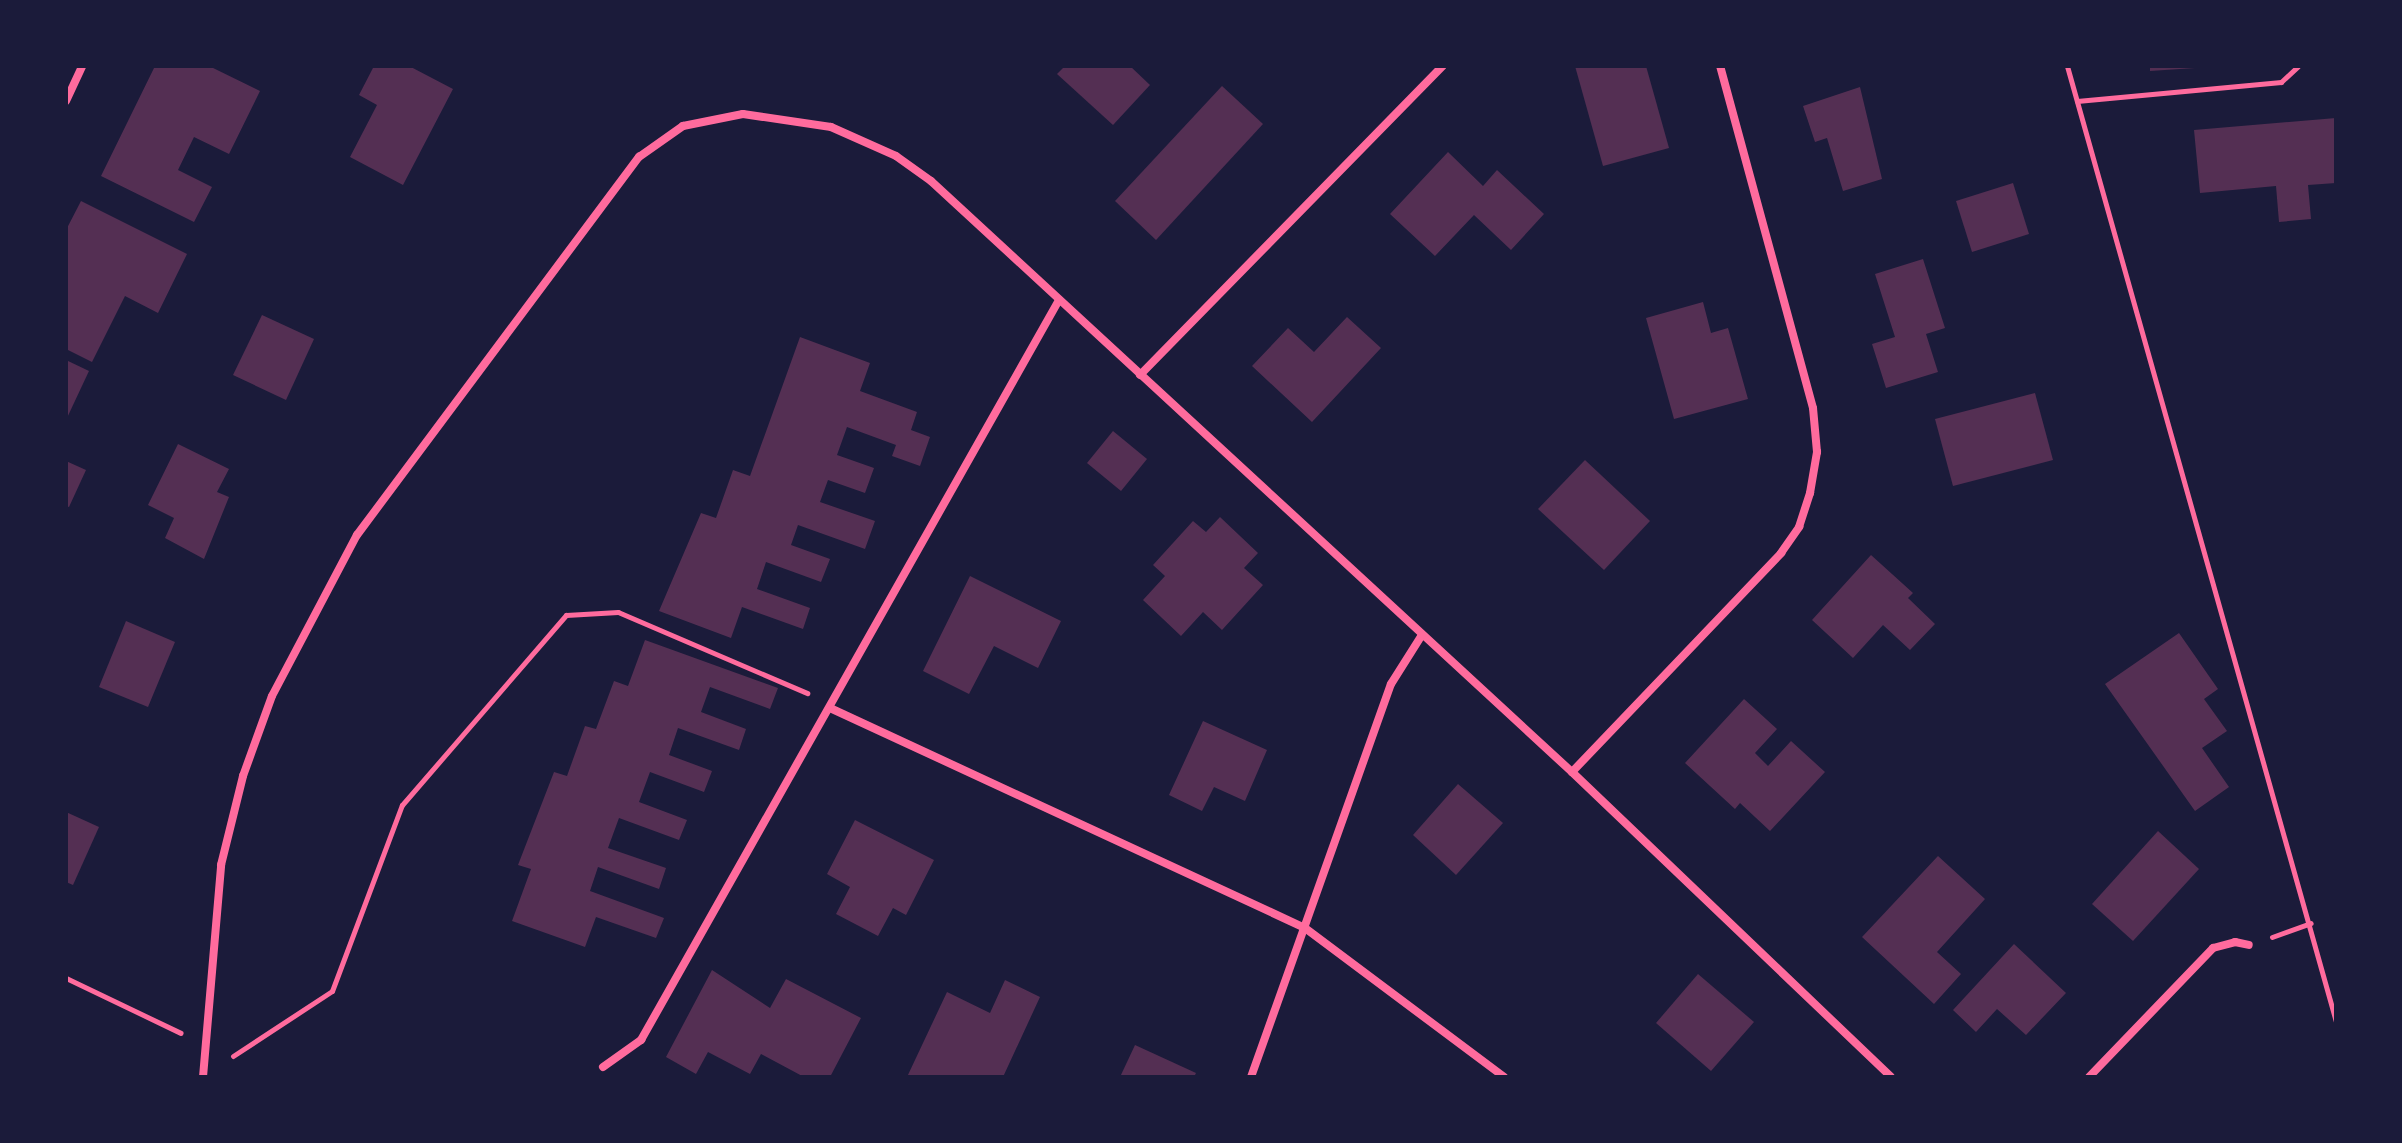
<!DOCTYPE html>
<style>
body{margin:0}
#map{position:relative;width:2402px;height:1143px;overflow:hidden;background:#1b1b3a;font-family:Signika,sans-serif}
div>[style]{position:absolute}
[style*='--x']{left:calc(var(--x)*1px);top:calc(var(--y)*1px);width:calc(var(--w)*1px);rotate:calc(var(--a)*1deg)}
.building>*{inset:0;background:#542f53}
.path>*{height:5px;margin:-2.5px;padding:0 2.5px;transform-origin:2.5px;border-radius:2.5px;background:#ff6b9d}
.minor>*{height:8px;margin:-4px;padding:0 4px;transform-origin:4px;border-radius:4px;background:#ff6b9d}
span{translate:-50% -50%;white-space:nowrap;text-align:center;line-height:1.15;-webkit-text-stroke:6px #1b1b3a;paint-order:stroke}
.frame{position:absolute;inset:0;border:68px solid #1b1b3a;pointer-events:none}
</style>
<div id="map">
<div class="building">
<div style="clip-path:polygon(155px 66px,209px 66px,260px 91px,229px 154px,194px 137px,178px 170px,212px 187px,194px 222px,101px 176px)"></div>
<div style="clip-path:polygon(374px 66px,409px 66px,453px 89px,403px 185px,350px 157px,377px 105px,359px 95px)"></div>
<div style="clip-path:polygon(1065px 66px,1130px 66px,1150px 85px,1113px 125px,1057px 74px)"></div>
<div style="clip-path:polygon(1575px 66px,1646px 66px,1669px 148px,1603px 166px)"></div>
<div style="clip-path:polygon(2150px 66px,2195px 66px,2195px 68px,2150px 71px)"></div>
<div style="clip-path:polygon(1222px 86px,1263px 124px,1156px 240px,1115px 201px)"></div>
<div style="clip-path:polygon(1860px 87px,1882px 179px,1843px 191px,1827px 138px,1815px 142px,1803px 106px)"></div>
<div style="clip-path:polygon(2336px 118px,2336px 183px,2308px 185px,2311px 219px,2279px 222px,2276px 186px,2200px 193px,2194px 130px)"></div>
<div style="clip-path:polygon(1448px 152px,1483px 186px,1497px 170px,1544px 214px,1511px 250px,1474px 215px,1435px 256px,1390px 214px)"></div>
<div style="clip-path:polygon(2013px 183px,2029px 234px,1972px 252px,1956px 201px)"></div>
<div style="clip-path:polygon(81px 201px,187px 254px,158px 313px,125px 296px,92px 362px,66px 349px,66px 230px)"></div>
<div style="clip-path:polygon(1923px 259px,1945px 328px,1926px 334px,1938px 372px,1886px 388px,1872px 344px,1895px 337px,1875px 274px)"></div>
<div style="clip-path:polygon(1703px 302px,1711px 333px,1728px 328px,1748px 399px,1674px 419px,1646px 318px)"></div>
<div style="clip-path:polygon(262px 315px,314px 339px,286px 400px,233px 375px)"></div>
<div style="clip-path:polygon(1347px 317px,1381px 348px,1312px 422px,1252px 366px,1288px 328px,1314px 352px)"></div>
<div style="clip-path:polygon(800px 337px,870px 363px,860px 391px,917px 412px,911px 430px,930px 437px,920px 466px,892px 456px,896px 445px,847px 427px,837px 455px,874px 468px,865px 493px,828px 480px,820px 502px,875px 521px,865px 549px,798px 525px,791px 545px,830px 559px,821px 582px,766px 562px,757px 589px,810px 608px,803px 629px,742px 607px,731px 638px,659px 611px,701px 513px,716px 518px,733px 470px,750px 476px)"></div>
<div style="clip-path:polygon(66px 360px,89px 371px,66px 420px)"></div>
<div style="clip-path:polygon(2035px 393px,2053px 460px,1953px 486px,1935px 419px)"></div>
<div style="clip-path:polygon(1113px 431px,1147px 459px,1121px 491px,1087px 463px)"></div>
<div style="clip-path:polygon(178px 444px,229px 469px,217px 492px,229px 497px,204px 559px,165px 538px,174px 518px,148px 505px)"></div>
<div style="clip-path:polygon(1585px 460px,1650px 521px,1604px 570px,1538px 509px)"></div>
<div style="clip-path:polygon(66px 461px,86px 470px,69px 507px,66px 506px)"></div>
<div style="clip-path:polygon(1220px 517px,1258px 553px,1244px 568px,1263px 585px,1222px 630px,1203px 612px,1181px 636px,1143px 600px,1165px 576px,1153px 565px,1193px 521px,1206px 532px)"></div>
<div style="clip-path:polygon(1871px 555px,1913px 593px,1908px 598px,1935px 624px,1910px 650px,1883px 625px,1853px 658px,1812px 620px)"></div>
<div style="clip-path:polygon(970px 576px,1061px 621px,1038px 668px,994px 646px,969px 694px,923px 671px)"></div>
<div style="clip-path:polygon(126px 621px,175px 642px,148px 707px,99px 687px)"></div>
<div style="clip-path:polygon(2179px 633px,2218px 689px,2204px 699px,2227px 731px,2202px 748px,2229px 787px,2195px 811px,2105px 684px)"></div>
<div style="clip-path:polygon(645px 640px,778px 688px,770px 709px,710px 687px,701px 712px,746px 729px,739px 750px,678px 728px,669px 755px,712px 771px,704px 792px,650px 772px,639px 802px,687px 820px,679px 840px,619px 818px,608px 848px,666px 868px,659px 889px,598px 867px,590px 891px,664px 918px,656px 938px,596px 917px,585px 947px,512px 921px,531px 869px,518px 865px,554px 772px,567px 776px,585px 726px,596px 729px,614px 681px,628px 686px)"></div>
<div style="clip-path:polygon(1744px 699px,1777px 729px,1755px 753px,1768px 766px,1791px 741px,1825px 772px,1770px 831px,1740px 803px,1735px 809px,1685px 763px)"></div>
<div style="clip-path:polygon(1203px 721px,1267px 750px,1245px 801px,1214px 787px,1202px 811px,1169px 795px)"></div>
<div style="clip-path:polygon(1458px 784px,1503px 823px,1456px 875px,1413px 835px)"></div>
<div style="clip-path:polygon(66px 812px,99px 827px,73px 885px,66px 882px)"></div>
<div style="clip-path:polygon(855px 820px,934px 860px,906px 915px,893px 908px,878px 936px,836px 914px,850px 887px,827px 874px)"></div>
<div style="clip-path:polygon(2158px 831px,2199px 869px,2133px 941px,2092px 904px)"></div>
<div style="clip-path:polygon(1938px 856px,1985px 899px,1937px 952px,1961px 974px,1934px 1004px,1862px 937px)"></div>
<div style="clip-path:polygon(2014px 944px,2066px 993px,2026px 1035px,1997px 1009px,1976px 1032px,1953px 1010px)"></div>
<div style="clip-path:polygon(712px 970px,770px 1008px,786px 979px,861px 1018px,830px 1077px,804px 1077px,761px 1054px,750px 1074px,708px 1052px,696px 1074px,666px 1057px)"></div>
<div style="clip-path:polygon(1698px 974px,1754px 1022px,1711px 1071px,1656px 1023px)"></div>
<div style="clip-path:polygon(1005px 980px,1040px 997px,1003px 1077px,907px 1077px,947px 992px,990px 1013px)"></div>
<div style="clip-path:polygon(1135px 1045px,1196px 1073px,1194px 1077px,1120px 1077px)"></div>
</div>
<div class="path">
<div style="--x:2067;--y:66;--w:993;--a:74.28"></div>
<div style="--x:2077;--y:101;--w:205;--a:-5.3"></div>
<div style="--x:2281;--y:82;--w:23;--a:-43"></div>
<div style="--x:2272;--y:937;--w:41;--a:-19.7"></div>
<div style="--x:66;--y:978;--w:127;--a:25.6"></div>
<div style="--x:233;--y:1056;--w:118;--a:-33.3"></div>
<div style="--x:332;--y:991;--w:199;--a:-69.4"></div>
<div style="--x:402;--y:805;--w:251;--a:-49.2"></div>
<div style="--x:566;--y:615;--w:52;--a:-3.3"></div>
<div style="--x:618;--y:612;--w:206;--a:23.2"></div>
</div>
<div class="minor">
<div style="--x:66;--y:101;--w:38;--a:-65"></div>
<div style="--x:1140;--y:375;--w:433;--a:-45.6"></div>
<div style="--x:830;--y:708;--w:523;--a:24.85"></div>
<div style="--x:1305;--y:928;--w:249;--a:36.8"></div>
<div style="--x:1572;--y:772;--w:303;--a:-46.3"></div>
<div style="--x:1781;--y:553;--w:32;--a:-55"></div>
<div style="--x:1799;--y:527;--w:36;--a:-72"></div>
<div style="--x:1810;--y:493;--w:42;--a:-80.3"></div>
<div style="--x:1817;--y:452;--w:44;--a:-95.2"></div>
<div style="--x:1813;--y:408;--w:354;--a:-105.2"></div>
<div style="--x:603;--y:1067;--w:47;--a:-35.4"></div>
<div style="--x:641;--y:1040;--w:850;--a:-60.54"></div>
<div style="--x:203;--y:1077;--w:213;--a:-85.1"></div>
<div style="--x:221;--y:865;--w:92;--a:-76.1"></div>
<div style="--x:243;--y:776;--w:85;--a:-70.1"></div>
<div style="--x:272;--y:696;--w:182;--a:-62.2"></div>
<div style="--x:357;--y:535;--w:472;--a:-53.3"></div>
<div style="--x:639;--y:157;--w:54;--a:-35.2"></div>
<div style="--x:683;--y:126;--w:61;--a:-11.3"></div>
<div style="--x:743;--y:114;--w:89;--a:8.4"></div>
<div style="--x:831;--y:127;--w:71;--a:24"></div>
<div style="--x:896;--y:156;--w:43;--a:35.5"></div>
<div style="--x:931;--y:181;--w:872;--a:42.68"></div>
<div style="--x:1572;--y:772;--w:441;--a:43.7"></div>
<div style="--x:1251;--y:1077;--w:417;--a:-70.4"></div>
<div style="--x:1391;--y:684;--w:58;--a:-57.7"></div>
<div style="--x:2089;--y:1077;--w:179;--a:-46.1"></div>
<div style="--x:2213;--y:948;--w:23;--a:-15"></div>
<div style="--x:2235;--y:942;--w:14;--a:12"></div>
</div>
<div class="frame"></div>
</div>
